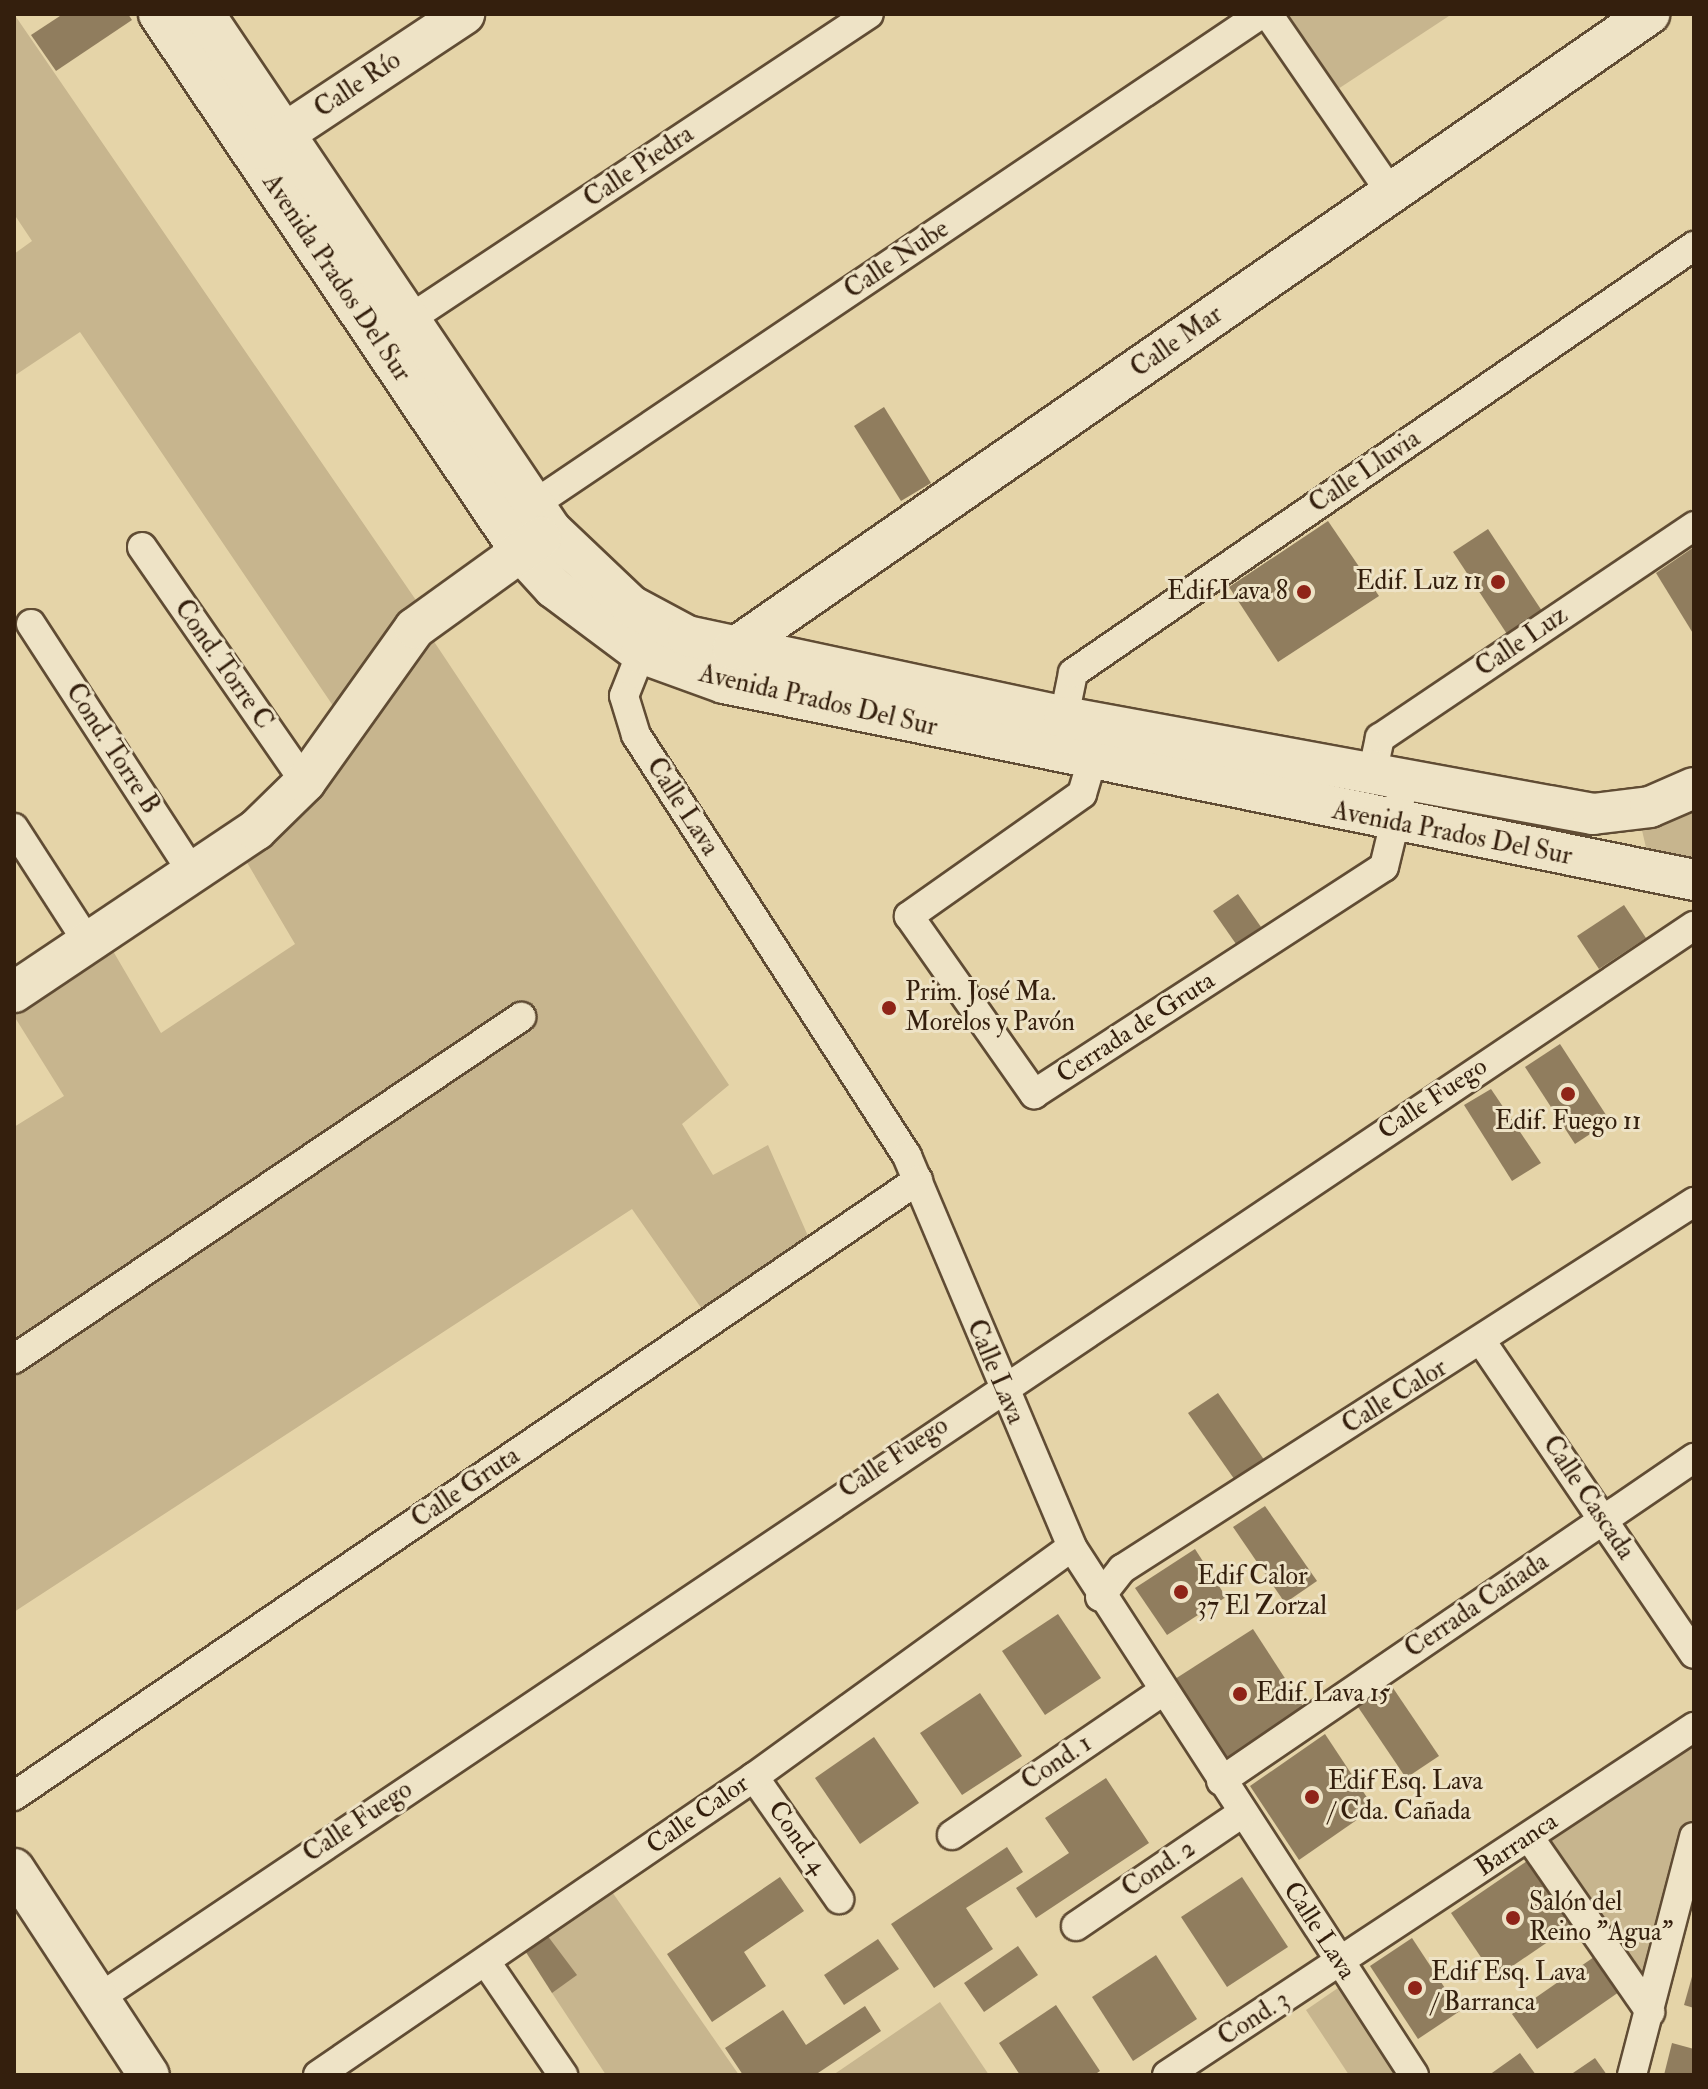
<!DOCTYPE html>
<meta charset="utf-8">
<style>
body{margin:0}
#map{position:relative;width:1708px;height:2089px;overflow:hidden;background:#e5d4a8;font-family:"IM FELL Double Pica",serif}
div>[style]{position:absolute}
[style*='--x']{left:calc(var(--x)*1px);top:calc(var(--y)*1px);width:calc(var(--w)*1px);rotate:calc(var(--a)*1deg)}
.green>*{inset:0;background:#c7b58e}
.building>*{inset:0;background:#907d5e}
.roads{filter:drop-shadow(2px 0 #604c34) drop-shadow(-2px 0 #604c34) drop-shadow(0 2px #604c34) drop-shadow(0 -2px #604c34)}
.street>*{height:28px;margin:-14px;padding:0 14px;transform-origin:14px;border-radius:14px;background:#eee3c6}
.secondary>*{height:40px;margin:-20px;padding:0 20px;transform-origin:20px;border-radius:20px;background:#eee3c6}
.dots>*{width:22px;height:22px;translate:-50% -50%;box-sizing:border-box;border:4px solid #eee3c6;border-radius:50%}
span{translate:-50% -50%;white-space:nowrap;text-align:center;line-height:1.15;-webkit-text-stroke:6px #eee3c6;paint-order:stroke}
.street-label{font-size:26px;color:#341f0d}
.poi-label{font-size:26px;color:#341f0d}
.right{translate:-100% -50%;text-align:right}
.left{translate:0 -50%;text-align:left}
.frame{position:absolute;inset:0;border:16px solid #341f0d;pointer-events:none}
</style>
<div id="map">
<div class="green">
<div style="clip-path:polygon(14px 14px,433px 625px,427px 631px,729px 1085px,682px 1124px,713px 1175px,768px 1145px,808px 1236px,704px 1312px,632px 1209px,14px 1612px,14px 1127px,64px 1096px,14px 1016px,14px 997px,106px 939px,161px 1033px,295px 944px,239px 849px,346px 725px,80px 332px,14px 376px,14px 254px,32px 241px,14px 214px)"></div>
<div style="clip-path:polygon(1288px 14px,1452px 14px,1338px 89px)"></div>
<div style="clip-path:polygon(1694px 791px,1694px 877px,1651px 869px,1641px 826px)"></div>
<div style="clip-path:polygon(1694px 1727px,1694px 1837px,1650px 2012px,1529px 1837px)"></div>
<div style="clip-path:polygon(608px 1886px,739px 2075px,606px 2075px,552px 1993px,544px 1931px)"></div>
<div style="clip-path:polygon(1351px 1979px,1417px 2075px,1349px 2075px,1306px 2010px)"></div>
<div style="clip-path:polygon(940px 2002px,989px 2075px,833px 2075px)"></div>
</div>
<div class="building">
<div style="clip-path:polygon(63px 14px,128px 14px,132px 20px,56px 71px,31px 35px)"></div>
<div style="clip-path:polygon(884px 407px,931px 483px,901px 501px,854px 426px)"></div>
<div style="clip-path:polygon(1328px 521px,1379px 596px,1278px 662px,1229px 587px)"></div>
<div style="clip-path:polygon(1488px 529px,1542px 611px,1507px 634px,1453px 552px)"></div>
<div style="clip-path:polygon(1694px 547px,1694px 635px,1656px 573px)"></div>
<div style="clip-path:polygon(1238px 894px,1261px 927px,1236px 944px,1213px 911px)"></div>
<div style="clip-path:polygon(1624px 905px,1646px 938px,1599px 969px,1577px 936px)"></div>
<div style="clip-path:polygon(1560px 1044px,1610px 1121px,1575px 1144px,1525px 1067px)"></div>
<div style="clip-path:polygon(1491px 1089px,1541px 1163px,1512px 1181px,1464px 1105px)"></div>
<div style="clip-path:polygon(1218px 1393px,1267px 1464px,1237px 1483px,1188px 1413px)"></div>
<div style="clip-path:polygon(1265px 1506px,1317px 1581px,1285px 1603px,1233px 1527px)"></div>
<div style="clip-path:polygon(1195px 1549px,1226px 1597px,1167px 1635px,1135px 1588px)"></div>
<div style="clip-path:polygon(1058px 1614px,1101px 1678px,1045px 1715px,1002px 1651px)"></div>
<div style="clip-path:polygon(1253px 1629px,1305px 1709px,1227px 1760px,1175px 1679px)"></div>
<div style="clip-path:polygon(1391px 1685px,1439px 1756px,1406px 1778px,1358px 1707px)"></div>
<div style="clip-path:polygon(980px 1693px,1022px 1756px,962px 1795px,920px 1733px)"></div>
<div style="clip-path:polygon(1325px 1734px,1374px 1808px,1299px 1860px,1250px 1786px)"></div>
<div style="clip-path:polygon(874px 1737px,919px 1803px,860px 1844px,815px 1778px)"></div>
<div style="clip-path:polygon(1106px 1778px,1149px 1843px,1036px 1918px,1016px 1888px,1069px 1853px,1045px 1818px)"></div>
<div style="clip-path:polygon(1007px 1847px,1023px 1872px,966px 1908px,993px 1949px,934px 1988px,891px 1924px)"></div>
<div style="clip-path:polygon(1530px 1859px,1574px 1924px,1495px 1978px,1451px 1913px)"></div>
<div style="clip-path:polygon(780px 1877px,804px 1911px,744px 1952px,766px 1986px,712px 2022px,667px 1954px)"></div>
<div style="clip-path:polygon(1242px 1877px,1288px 1947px,1227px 1987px,1181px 1917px)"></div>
<div style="clip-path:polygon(544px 1931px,577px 1975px,552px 1993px,522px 1946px)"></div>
<div style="clip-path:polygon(1412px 1938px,1460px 2011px,1418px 2039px,1370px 1966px)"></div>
<div style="clip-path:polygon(878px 1939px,899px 1969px,844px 2005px,824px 1975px)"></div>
<div style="clip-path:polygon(1018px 1946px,1038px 1975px,984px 2012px,964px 1983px)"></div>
<div style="clip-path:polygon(1156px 1955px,1197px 2019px,1133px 2061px,1092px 1997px)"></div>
<div style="clip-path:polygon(1594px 1957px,1619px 1992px,1537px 2049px,1512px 2014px)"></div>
<div style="clip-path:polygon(1693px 1973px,1694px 1973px,1694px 2008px,1684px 2005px)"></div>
<div style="clip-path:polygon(1056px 2005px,1100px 2071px,1094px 2075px,1020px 2075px,999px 2043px)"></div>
<div style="clip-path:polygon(865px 2006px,881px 2031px,815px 2075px,743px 2075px,725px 2048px,783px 2010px,806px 2045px)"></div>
<div style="clip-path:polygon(1672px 2043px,1694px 2049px,1694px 2075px,1664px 2075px)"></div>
<div style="clip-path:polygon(1520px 2053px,1536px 2075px,1489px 2075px)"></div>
<div style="clip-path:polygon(1595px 2058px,1607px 2075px,1570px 2075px)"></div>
</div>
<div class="roads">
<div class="street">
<div style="--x:1268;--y:14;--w:217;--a:55.5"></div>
<div style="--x:408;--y:320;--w:553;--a:-33.58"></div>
<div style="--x:533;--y:505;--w:878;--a:-34"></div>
<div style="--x:142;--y:547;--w:286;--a:55.3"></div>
<div style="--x:31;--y:624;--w:297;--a:57"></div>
<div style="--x:641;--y:653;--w:46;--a:111.6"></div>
<div style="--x:624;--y:696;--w:41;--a:72.9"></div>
<div style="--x:636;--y:735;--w:501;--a:57.23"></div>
<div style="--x:907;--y:1156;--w:424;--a:67.1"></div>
<div style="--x:1072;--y:1547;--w:629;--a:57.07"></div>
<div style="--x:1064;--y:717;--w:45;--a:-78.4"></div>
<div style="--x:1073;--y:673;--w:754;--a:-34.51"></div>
<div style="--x:1098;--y:740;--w:56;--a:106.5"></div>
<div style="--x:1082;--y:794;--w:212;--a:144.8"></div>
<div style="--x:909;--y:916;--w:218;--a:54.9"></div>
<div style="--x:1034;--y:1094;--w:417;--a:-33"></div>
<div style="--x:1384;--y:867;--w:68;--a:-76.4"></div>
<div style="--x:1372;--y:775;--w:38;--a:-78"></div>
<div style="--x:1380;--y:738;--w:379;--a:-34"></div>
<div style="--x:14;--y:828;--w:137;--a:57.2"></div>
<div style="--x:1482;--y:1342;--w:377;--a:55.8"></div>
<div style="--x:14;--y:1359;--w:612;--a:-34"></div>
<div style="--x:1100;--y:1597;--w:36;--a:-52"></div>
<div style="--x:1122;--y:1569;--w:680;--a:-32.68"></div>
<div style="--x:754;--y:1777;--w:149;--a:55.1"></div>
<div style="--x:1221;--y:1781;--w:573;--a:-34.33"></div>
<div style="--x:14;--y:1796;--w:1094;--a:-34.27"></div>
<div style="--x:952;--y:1835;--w:254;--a:-34.3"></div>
<div style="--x:1529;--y:1837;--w:213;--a:55.3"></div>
<div style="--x:1076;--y:1926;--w:201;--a:-34.2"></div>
<div style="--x:486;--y:1962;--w:137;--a:55.7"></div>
<div style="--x:99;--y:1998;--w:1922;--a:-33.91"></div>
<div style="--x:318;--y:2075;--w:528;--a:-34.35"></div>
<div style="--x:754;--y:1777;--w:392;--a:-35.9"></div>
<div style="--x:1167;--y:2075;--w:632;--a:-33.44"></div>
<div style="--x:1632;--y:2075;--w:246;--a:-75.4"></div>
</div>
<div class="secondary">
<div style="--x:159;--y:14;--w:648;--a:56.06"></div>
<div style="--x:521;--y:552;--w:49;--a:47.5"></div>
<div style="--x:554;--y:588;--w:109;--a:36.8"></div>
<div style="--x:641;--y:653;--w:88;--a:19.9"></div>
<div style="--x:724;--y:683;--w:990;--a:11.48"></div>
<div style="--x:204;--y:14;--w:622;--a:56.08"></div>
<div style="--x:551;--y:530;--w:110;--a:43.5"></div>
<div style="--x:631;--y:606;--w:64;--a:28.2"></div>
<div style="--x:687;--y:636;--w:386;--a:12.1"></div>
<div style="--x:1064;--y:717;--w:538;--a:10.39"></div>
<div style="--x:1593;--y:814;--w:57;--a:-7"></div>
<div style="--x:1650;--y:807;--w:48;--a:-23.4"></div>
<div style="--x:261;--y:149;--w:244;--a:-33.6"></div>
<div style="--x:730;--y:662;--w:13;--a:-77"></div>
<div style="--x:733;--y:649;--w:1115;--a:-34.73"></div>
<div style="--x:14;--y:992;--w:291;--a:-33.8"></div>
<div style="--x:256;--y:830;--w:69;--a:-44.4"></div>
<div style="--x:305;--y:782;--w:189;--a:-54.5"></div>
<div style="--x:415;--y:628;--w:155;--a:-35.8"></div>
<div style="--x:14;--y:1869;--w:246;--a:56.8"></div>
</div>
</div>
<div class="dots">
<div style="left:1498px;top:582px;background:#8f2418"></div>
<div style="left:1304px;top:592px;background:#8f2418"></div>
<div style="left:889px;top:1008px;background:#8f2418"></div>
<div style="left:1568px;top:1094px;background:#8f2418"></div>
<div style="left:1181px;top:1592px;background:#8f2418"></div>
<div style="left:1240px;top:1694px;background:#8f2418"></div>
<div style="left:1312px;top:1797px;background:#8f2418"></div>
<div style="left:1513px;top:1918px;background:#8f2418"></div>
<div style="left:1415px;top:1988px;background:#8f2418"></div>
</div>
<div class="street-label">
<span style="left:358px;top:85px;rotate:-34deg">Calle Río</span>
<span style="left:639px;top:167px;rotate:-34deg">Calle Piedra</span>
<span style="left:897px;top:260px;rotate:-34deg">Calle Nube</span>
<span style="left:336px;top:278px;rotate:56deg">Avenida Prados Del Sur</span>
<span style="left:1177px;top:342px;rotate:-35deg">Calle Mar</span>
<span style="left:1365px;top:472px;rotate:-34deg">Calle Lluvia</span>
<span style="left:1522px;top:642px;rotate:-34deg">Calle Luz</span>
<span style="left:223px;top:665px;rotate:55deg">Cond. Torre C</span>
<span style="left:818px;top:701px;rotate:13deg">Avenida Prados Del Sur</span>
<span style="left:112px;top:749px;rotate:57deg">Cond. Torre B</span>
<span style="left:682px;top:807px;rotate:57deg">Calle Lava</span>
<span style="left:1452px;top:834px;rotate:11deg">Avenida Prados Del Sur</span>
<span style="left:1136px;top:1028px;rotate:-33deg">Cerrada de Gruta</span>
<span style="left:1433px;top:1099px;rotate:-34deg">Calle Fuego</span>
<span style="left:995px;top:1372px;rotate:67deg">Calle Lava</span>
<span style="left:1395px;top:1397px;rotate:-32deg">Calle Calor</span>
<span style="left:894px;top:1458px;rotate:-34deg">Calle Fuego</span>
<span style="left:466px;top:1488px;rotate:-34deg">Calle Gruta</span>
<span style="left:1588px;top:1498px;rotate:56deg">Calle Cascada</span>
<span style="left:1477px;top:1606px;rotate:-34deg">Cerrada Cañada</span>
<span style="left:1057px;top:1763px;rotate:-34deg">Cond. 1</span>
<span style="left:698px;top:1815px;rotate:-35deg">Calle Calor</span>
<span style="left:358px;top:1822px;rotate:-34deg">Calle Fuego</span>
<span style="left:797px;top:1838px;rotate:55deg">Cond. 4</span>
<span style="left:1517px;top:1845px;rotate:-34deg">Barranca</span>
<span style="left:1159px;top:1869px;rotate:-34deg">Cond. 2</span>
<span style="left:1319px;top:1931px;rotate:57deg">Calle Lava</span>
<span style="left:1254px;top:2019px;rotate:-33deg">Cond. 3</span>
</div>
<div class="poi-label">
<span class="right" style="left:1482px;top:582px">Edif. Luz 11</span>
<span class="right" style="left:1288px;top:592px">Edif Lava 8</span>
<span class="left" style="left:905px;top:1008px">Prim. José Ma.<br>Morelos y Pavón</span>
<span style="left:1568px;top:1122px">Edif. Fuego 11</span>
<span class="left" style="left:1197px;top:1592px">Edif Calor<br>37 El Zorzal</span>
<span class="left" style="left:1256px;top:1694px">Edif. Lava 15</span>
<span class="left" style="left:1328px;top:1797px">Edif Esq. Lava<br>/ Cda. Cañada</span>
<span class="left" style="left:1529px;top:1918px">Salón del<br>Reino "Agua"</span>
<span class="left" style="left:1431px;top:1988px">Edif Esq. Lava<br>/ Barranca</span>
</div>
<div class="frame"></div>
</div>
